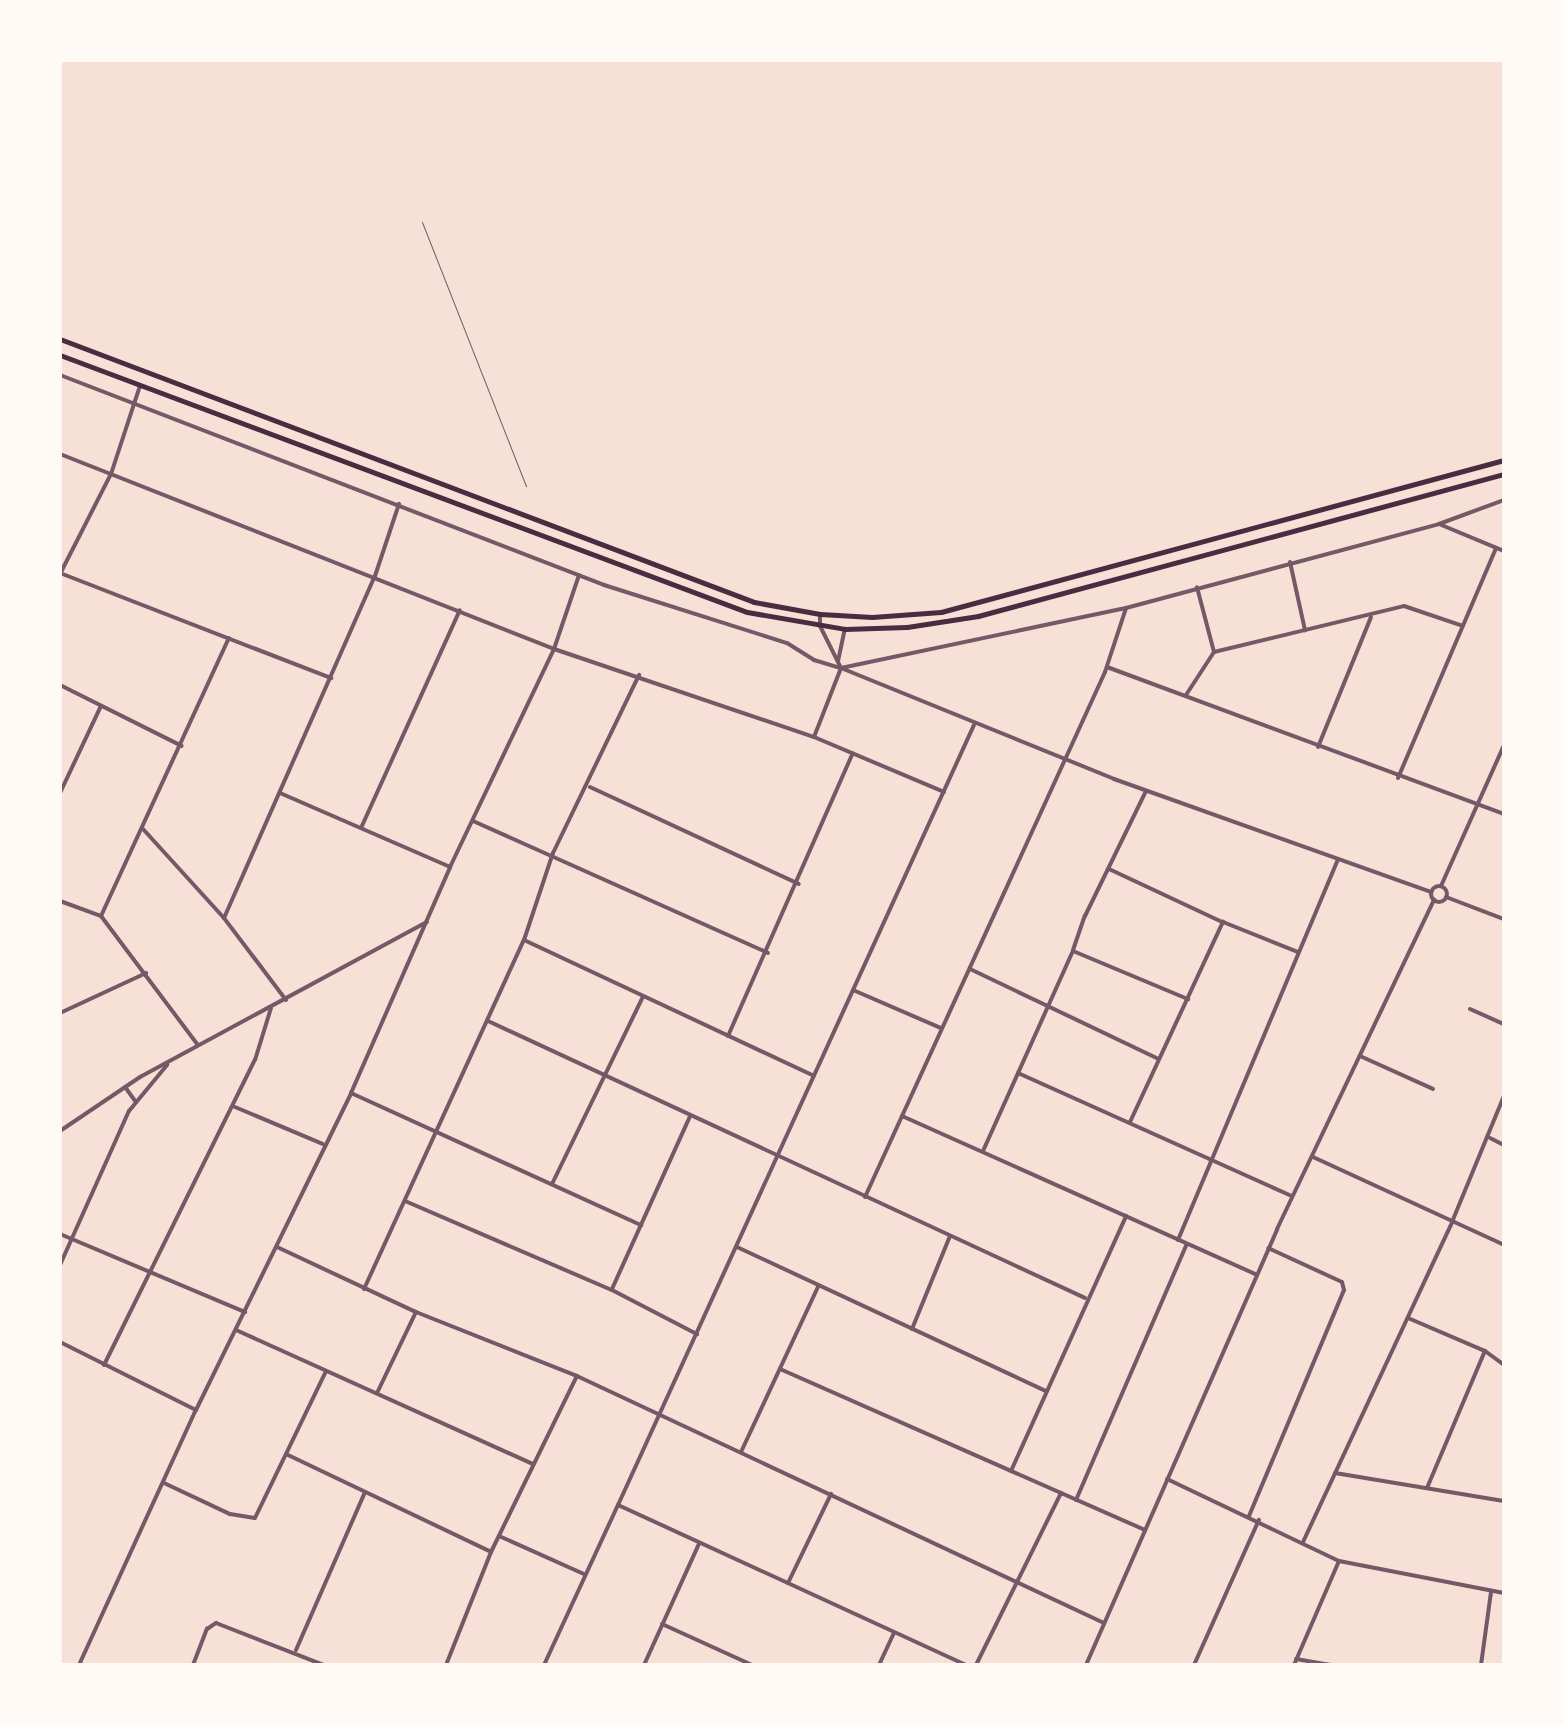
<!DOCTYPE html>
<style>
body{margin:0}
#map{position:relative;width:1564px;height:1725px;overflow:hidden;background:#f7e1d7;font-family:"IBM Plex Serif",serif}
div>[style]{position:absolute}
[style*='--x']{left:calc(var(--x)*1px);top:calc(var(--y)*1px);width:calc(var(--w)*1px);rotate:calc(var(--a)*1deg)}
.service>*{height:1px;margin:-0.5px;padding:0 0.5px;transform-origin:0.5px;border-radius:0.5px;background:#755966}
.minor>*{height:4px;margin:-2px;padding:0 2px;transform-origin:2px;border-radius:2px;background:#755966}
.tertiary>*{height:4px;margin:-2px;padding:0 2px;transform-origin:2px;border-radius:2px;background:#755966}
.tertiary>.ring{margin:-2px;padding:0;box-sizing:content-box;background:none;border:4px solid #755966;border-radius:50%}
.primary>*{height:5px;margin:-2.5px;padding:0 2.5px;transform-origin:2.5px;border-radius:2.5px;background:#4a2c40}
span{translate:-50% -50%;white-space:nowrap;text-align:center;line-height:1.15;-webkit-text-stroke:8px #fffaf5;paint-order:stroke}
.frame{position:absolute;inset:0;border:62px solid #fffaf5;pointer-events:none}
</style>
<div id="map">
<div class="service">
<div style="--x:422;--y:222;--w:284;--a:68.5"></div>
</div>
<div class="minor">
<div style="--x:60;--y:375;--w:583;--a:21.11"></div>
<div style="--x:604;--y:585;--w:192;--a:17.6"></div>
<div style="--x:787;--y:643;--w:32;--a:32"></div>
<div style="--x:814;--y:660;--w:28;--a:17"></div>
<div style="--x:841;--y:668;--w:291;--a:-11.9"></div>
<div style="--x:1126;--y:608;--w:324;--a:-15"></div>
<div style="--x:1439;--y:524;--w:69;--a:-20.3"></div>
<div style="--x:60;--y:454;--w:531;--a:21.54"></div>
<div style="--x:554;--y:649;--w:274;--a:18.7"></div>
<div style="--x:814;--y:737;--w:141;--a:22.9"></div>
<div style="--x:1439;--y:524;--w:70;--a:22.6"></div>
<div style="--x:1290;--y:562;--w:70;--a:77.6"></div>
<div style="--x:60;--y:573;--w:291;--a:21.2"></div>
<div style="--x:60;--y:574;--w:112;--a:-63"></div>
<div style="--x:111;--y:474;--w:93;--a:-71.8"></div>
<div style="--x:1214;--y:652;--w:195;--a:-13.6"></div>
<div style="--x:1404;--y:606;--w:62;--a:18.7"></div>
<div style="--x:1107;--y:667;--w:423;--a:20.3"></div>
<div style="--x:60;--y:685;--w:136;--a:26.6"></div>
<div style="--x:1186;--y:695;--w:51;--a:-56.9"></div>
<div style="--x:1214;--y:652;--w:67;--a:-104.7"></div>
<div style="--x:814;--y:737;--w:74;--a:-68.6"></div>
<div style="--x:1318;--y:747;--w:140;--a:-67.8"></div>
<div style="--x:1398;--y:778;--w:250;--a:-66.9"></div>
<div style="--x:590;--y:787;--w:230;--a:24.9"></div>
<div style="--x:60;--y:793;--w:96;--a:-64.8"></div>
<div style="--x:280;--y:793;--w:185;--a:23.5"></div>
<div style="--x:473;--y:821;--w:323;--a:24.1"></div>
<div style="--x:361;--y:828;--w:239;--a:-65.6"></div>
<div style="--x:143;--y:829;--w:120;--a:47.7"></div>
<div style="--x:1109;--y:869;--w:125;--a:25.1"></div>
<div style="--x:60;--y:901;--w:44;--a:20.1"></div>
<div style="--x:101;--y:916;--w:161;--a:53.1"></div>
<div style="--x:101;--y:916;--w:306;--a:-65.3"></div>
<div style="--x:524;--y:940;--w:320;--a:25.1"></div>
<div style="--x:1073;--y:950;--w:36;--a:-71"></div>
<div style="--x:1085;--y:916;--w:139;--a:-64"></div>
<div style="--x:970;--y:969;--w:209;--a:25.5"></div>
<div style="--x:853;--y:990;--w:96;--a:23.4"></div>
<div style="--x:286;--y:1000;--w:103;--a:-127.1"></div>
<div style="--x:224;--y:918;--w:374;--a:-66.2"></div>
<div style="--x:375;--y:576;--w:76;--a:-71.6"></div>
<div style="--x:1470;--y:1009;--w:37;--a:24"></div>
<div style="--x:60;--y:1013;--w:95;--a:-24.9"></div>
<div style="--x:488;--y:1021;--w:658;--a:24.89"></div>
<div style="--x:728;--y:1036;--w:309;--a:-66.2"></div>
<div style="--x:1360;--y:1056;--w:80;--a:24.3"></div>
<div style="--x:1018;--y:1073;--w:300;--a:24.2"></div>
<div style="--x:125;--y:1087;--w:17;--a:54"></div>
<div style="--x:351;--y:1093;--w:319;--a:24.5"></div>
<div style="--x:235;--y:1107;--w:95;--a:22.8"></div>
<div style="--x:902;--y:1116;--w:389;--a:24.1"></div>
<div style="--x:1130;--y:1122;--w:221;--a:-65.1"></div>
<div style="--x:1223;--y:922;--w:81;--a:21.8"></div>
<div style="--x:60;--y:1131;--w:97;--a:-34"></div>
<div style="--x:140;--y:1077;--w:326;--a:-28.4"></div>
<div style="--x:1490;--y:1138;--w:16;--a:27"></div>
<div style="--x:983;--y:1151;--w:219;--a:-65.8"></div>
<div style="--x:1073;--y:951;--w:125;--a:22.7"></div>
<div style="--x:1313;--y:1157;--w:210;--a:24.7"></div>
<div style="--x:552;--y:1184;--w:208;--a:-64.1"></div>
<div style="--x:865;--y:1197;--w:577;--a:-65.43"></div>
<div style="--x:1105;--y:672;--w:67;--a:-71.8"></div>
<div style="--x:405;--y:1201;--w:225;--a:23.3"></div>
<div style="--x:612;--y:1290;--w:96;--a:27.4"></div>
<div style="--x:60;--y:1234;--w:201;--a:22.9"></div>
<div style="--x:1178;--y:1240;--w:413;--a:-67.2"></div>
<div style="--x:277;--y:1247;--w:153;--a:25.1"></div>
<div style="--x:416;--y:1312;--w:173;--a:21.7"></div>
<div style="--x:577;--y:1376;--w:582;--a:25.11"></div>
<div style="--x:737;--y:1247;--w:341;--a:25"></div>
<div style="--x:60;--y:1265;--w:169;--a:-65.9"></div>
<div style="--x:129;--y:1111;--w:60;--a:-50.4"></div>
<div style="--x:364;--y:1289;--w:384;--a:-65.4"></div>
<div style="--x:524;--y:940;--w:92;--a:-71.6"></div>
<div style="--x:553;--y:853;--w:198;--a:-64.2"></div>
<div style="--x:612;--y:1289;--w:190;--a:-65.7"></div>
<div style="--x:1408;--y:1318;--w:84;--a:23.2"></div>
<div style="--x:1485;--y:1351;--w:24;--a:36"></div>
<div style="--x:912;--y:1329;--w:100;--a:-67.8"></div>
<div style="--x:236;--y:1330;--w:326;--a:24.3"></div>
<div style="--x:60;--y:1342;--w:152;--a:26.6"></div>
<div style="--x:104;--y:1365;--w:340;--a:-63.7"></div>
<div style="--x:255;--y:1060;--w:54;--a:-72.9"></div>
<div style="--x:780;--y:1369;--w:399;--a:23.8"></div>
<div style="--x:377;--y:1393;--w:90;--a:-64.3"></div>
<div style="--x:741;--y:1452;--w:184;--a:-65"></div>
<div style="--x:288;--y:1455;--w:225;--a:25.5"></div>
<div style="--x:1011;--y:1471;--w:280;--a:-65.7"></div>
<div style="--x:1335;--y:1473;--w:171;--a:9.4"></div>
<div style="--x:1167;--y:1479;--w:191;--a:25.5"></div>
<div style="--x:1339;--y:1561;--w:168;--a:11"></div>
<div style="--x:164;--y:1483;--w:73;--a:25.2"></div>
<div style="--x:230;--y:1514;--w:25;--a:9"></div>
<div style="--x:255;--y:1518;--w:161;--a:-64.2"></div>
<div style="--x:1427;--y:1488;--w:149;--a:-67.1"></div>
<div style="--x:1076;--y:1500;--w:279;--a:-66.6"></div>
<div style="--x:1249;--y:1516;--w:245;--a:-67.2"></div>
<div style="--x:1344;--y:1290;--w:8;--a:-104"></div>
<div style="--x:1342;--y:1282;--w:81;--a:-155.3"></div>
<div style="--x:499;--y:1536;--w:93;--a:24.1"></div>
<div style="--x:1303;--y:1542;--w:353;--a:-65"></div>
<div style="--x:1452;--y:1222;--w:136;--a:-67.6"></div>
<div style="--x:788;--y:1583;--w:99;--a:-64.2"></div>
<div style="--x:662;--y:1624;--w:99;--a:24.5"></div>
<div style="--x:296;--y:1650;--w:172;--a:-66.4"></div>
<div style="--x:1296;--y:1659;--w:35;--a:10"></div>
<div style="--x:79;--y:1665;--w:281;--a:-65.4"></div>
<div style="--x:196;--y:1410;--w:353;--a:-63.9"></div>
<div style="--x:351;--y:1093;--w:247;--a:-66.3"></div>
<div style="--x:450;--y:867;--w:242;--a:-64.5"></div>
<div style="--x:554;--y:649;--w:78;--a:-71.3"></div>
<div style="--x:193;--y:1665;--w:39;--a:-69"></div>
<div style="--x:207;--y:1629;--w:11;--a:-34"></div>
<div style="--x:216;--y:1623;--w:116;--a:21.3"></div>
<div style="--x:446;--y:1665;--w:122;--a:-68.3"></div>
<div style="--x:491;--y:1552;--w:196;--a:-64"></div>
<div style="--x:544;--y:1665;--w:176;--a:-65.2"></div>
<div style="--x:644;--y:1665;--w:133;--a:-65.6"></div>
<div style="--x:879;--y:1665;--w:35;--a:-65"></div>
<div style="--x:966;--y:1665;--w:383;--a:-155.3"></div>
<div style="--x:618;--y:1505;--w:857;--a:-65.47"></div>
<div style="--x:976;--y:1665;--w:192;--a:-63.7"></div>
<div style="--x:1194;--y:1665;--w:159;--a:-65.9"></div>
<div style="--x:1294;--y:1665;--w:113;--a:-66.6"></div>
<div style="--x:1481;--y:1665;--w:74;--a:-82.2"></div>
</div>
<div class="tertiary">
<div style="--x:820;--y:614;--w:12;--a:90"></div>
<div style="--x:820;--y:626;--w:47;--a:63.4"></div>
<div style="--x:841;--y:668;--w:295;--a:22.1"></div>
<div style="--x:1114;--y:779;--w:337;--a:19.6"></div>
<div style="--x:838;--y:661;--w:33;--a:-78"></div>
<div class="ring" style="left:1431px;top:886px;width:12px;height:12px"></div>
<div style="--x:1441;--y:886;--w:154;--a:-65.9"></div>
<div style="--x:1446;--y:897;--w:62;--a:20.8"></div>
<div style="--x:1086;--y:1665;--w:476;--a:-66.3"></div>
<div style="--x:1277;--y:1229;--w:365;--a:-64.5"></div>
</div>
<div class="primary">
<div style="--x:60;--y:339;--w:742;--a:20.75"></div>
<div style="--x:754;--y:602;--w:67;--a:10.3"></div>
<div style="--x:820;--y:614;--w:52;--a:3.3"></div>
<div style="--x:872;--y:617;--w:69;--a:-4.1"></div>
<div style="--x:941;--y:612;--w:583;--a:-15.11"></div>
<div style="--x:60;--y:355;--w:733;--a:20.51"></div>
<div style="--x:747;--y:612;--w:99;--a:9.8"></div>
<div style="--x:845;--y:629;--w:62;--a:-1.8"></div>
<div style="--x:907;--y:627;--w:72;--a:-8.8"></div>
<div style="--x:978;--y:616;--w:545;--a:-15.11"></div>
</div>
<div class="frame"></div>
</div>
